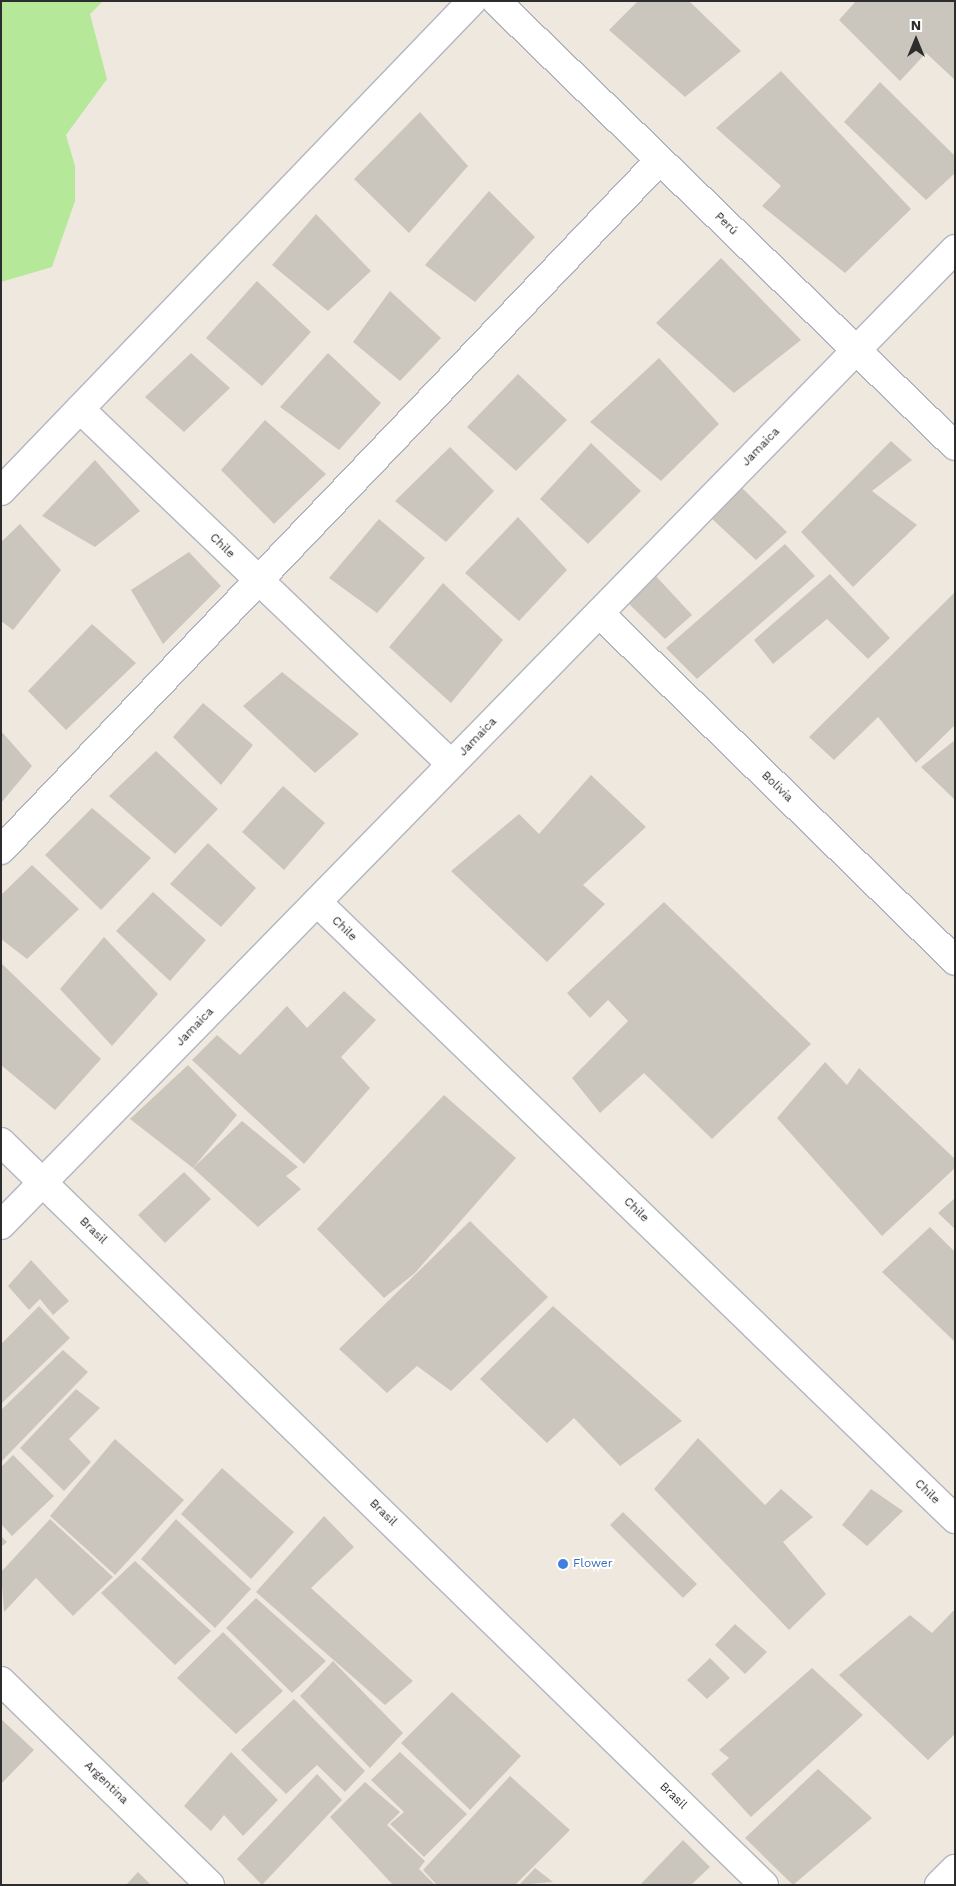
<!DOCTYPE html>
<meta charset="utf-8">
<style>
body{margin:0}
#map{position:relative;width:956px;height:1886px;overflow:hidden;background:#efe8df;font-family:"Work Sans",sans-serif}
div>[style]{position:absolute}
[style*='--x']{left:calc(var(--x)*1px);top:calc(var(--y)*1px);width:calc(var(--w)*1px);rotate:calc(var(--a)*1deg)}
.green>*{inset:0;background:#b5e899}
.building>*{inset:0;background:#cbc6bd}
.roads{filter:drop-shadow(1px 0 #b3b6c1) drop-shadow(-1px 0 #b3b6c1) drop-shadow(0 1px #b3b6c1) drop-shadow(0 -1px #b3b6c1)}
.minor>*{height:28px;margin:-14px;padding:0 14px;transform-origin:14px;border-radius:14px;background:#fff}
.dots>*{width:14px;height:14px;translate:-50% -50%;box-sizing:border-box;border:2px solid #fff;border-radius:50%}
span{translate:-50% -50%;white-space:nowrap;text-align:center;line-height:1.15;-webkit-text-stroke:4px #fff;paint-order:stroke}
.street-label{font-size:12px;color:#2d2d2d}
.shop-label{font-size:12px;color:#366cbe}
.left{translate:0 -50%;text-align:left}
.frame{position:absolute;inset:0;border:2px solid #2d2d2d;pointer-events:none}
.north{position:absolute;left:891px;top:15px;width:50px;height:50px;-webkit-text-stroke:4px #fff;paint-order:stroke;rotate:0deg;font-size:14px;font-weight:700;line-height:20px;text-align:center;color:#2d2d2d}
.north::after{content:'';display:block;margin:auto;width:18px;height:22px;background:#2d2d2d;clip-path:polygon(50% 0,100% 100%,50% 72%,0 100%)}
</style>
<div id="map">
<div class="green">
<div style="clip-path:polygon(1px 1px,103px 1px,90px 14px,107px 79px,66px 135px,75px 166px,75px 201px,52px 267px,1px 282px)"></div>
</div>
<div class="building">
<div style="clip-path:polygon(638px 1px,689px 1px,741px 51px,685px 97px,609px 30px)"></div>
<div style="clip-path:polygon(856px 1px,955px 1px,955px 80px,926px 53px,900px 81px,839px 20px)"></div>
<div style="clip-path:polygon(781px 71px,911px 209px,845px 273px,762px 206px,781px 186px,716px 128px)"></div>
<div style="clip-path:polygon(880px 82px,955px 156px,955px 173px,926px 200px,844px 122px)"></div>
<div style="clip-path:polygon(420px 112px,468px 166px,409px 233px,354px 179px)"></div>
<div style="clip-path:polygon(489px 191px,535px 237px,475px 302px,425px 265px)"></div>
<div style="clip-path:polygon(316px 214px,371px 271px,328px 311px,272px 265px)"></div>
<div style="clip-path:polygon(721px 258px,801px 340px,734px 393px,656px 323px)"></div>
<div style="clip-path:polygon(257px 281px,311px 332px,262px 386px,206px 338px)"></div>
<div style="clip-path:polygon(390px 291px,441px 338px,400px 381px,353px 342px)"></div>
<div style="clip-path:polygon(191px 353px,230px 388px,184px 432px,145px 397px)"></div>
<div style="clip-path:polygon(328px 353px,381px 403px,339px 450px,280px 407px)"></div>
<div style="clip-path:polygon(659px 358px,719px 424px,661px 481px,590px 422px)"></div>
<div style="clip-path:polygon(518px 374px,567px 420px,516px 471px,467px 427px)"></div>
<div style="clip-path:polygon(265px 420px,326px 474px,274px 524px,221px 470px)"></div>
<div style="clip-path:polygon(891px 441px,912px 460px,872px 491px,917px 525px,853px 587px,801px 532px)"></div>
<div style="clip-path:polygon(591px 443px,641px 491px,588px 544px,540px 499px)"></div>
<div style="clip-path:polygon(450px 447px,494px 491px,446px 542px,395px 501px)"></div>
<div style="clip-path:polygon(95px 460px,140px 511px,95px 547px,42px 516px)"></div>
<div style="clip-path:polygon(739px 485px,787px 532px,756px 560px,709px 516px)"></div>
<div style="clip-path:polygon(518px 517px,567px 570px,519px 621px,465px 573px)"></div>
<div style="clip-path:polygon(379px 519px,425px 558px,377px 613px,329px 578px)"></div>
<div style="clip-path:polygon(20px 524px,61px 570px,13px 630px,1px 621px,1px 542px)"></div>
<div style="clip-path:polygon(785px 544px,815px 576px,697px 679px,666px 648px)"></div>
<div style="clip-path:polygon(189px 552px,221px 586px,163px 644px,131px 590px)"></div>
<div style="clip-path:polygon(830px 574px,890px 638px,868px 659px,827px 619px,773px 664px,754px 640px)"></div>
<div style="clip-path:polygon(655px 575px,692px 615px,665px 639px,627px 602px)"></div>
<div style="clip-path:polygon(443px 583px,503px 640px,451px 703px,389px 647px)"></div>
<div style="clip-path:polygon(955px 592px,955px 725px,916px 763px,878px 717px,834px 760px,809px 737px)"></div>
<div style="clip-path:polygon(92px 624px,136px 663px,66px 730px,28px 691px)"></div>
<div style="clip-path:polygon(282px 672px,359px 734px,315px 773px,243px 706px)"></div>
<div style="clip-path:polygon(203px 703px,253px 745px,221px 785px,173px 737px)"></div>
<div style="clip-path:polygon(1px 731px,32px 766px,1px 803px)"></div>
<div style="clip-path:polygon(955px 740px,955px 800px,921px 767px)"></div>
<div style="clip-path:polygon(156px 751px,218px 809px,175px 854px,109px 796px)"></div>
<div style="clip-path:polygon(591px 775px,646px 827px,583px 885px,605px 904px,547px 962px,451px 871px,519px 814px,539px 834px)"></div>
<div style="clip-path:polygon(283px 786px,325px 823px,284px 870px,242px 832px)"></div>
<div style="clip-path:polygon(92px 808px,151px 858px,101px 910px,45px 855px)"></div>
<div style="clip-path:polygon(208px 843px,256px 888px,221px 927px,170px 884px)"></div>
<div style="clip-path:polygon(32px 865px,79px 909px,27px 959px,1px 939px,1px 895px)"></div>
<div style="clip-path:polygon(153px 892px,206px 940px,170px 981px,116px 931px)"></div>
<div style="clip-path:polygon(664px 902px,811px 1044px,712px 1139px,644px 1073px,600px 1113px,572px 1078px,628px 1021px,608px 1000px,590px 1018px,567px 993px)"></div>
<div style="clip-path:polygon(104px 937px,158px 994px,112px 1046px,60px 989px)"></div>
<div style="clip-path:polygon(1px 963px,101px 1059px,55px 1110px,1px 1065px)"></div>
<div style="clip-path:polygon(344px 991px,376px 1020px,341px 1057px,370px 1088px,304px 1164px,192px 1060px,217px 1035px,240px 1055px,287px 1006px,307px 1028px)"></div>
<div style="clip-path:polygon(825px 1062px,847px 1085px,859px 1068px,955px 1159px,955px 1168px,882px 1236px,777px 1118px)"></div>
<div style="clip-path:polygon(188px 1065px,237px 1115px,193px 1168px,130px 1119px)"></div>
<div style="clip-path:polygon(444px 1095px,516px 1158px,415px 1273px,384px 1298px,317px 1229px)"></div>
<div style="clip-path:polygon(242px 1121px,298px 1167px,286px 1176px,301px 1189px,258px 1227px,193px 1168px)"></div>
<div style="clip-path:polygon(184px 1172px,211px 1199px,165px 1243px,138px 1215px)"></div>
<div style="clip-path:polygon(955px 1198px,955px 1229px,938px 1213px)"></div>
<div style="clip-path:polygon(470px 1221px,548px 1297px,451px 1391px,417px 1366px,387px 1393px,339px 1349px)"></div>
<div style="clip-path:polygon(930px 1227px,955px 1252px,955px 1342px,882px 1272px)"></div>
<div style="clip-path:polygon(31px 1260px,69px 1301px,53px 1315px,40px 1299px,29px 1310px,8px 1286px)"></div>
<div style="clip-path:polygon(39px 1306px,70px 1338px,1px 1404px,1px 1344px)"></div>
<div style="clip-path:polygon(553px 1306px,682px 1421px,620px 1466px,574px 1418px,547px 1443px,480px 1379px)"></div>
<div style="clip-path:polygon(63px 1350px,88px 1372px,1px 1462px,1px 1410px)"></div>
<div style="clip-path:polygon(76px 1389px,100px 1408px,69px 1439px,91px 1462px,64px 1491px,20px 1448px)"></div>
<div style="clip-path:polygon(698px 1438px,765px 1505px,781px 1489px,813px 1517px,783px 1542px,826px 1594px,789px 1630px,654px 1489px)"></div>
<div style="clip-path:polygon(115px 1439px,184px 1500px,115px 1575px,50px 1516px)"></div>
<div style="clip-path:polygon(13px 1455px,54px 1496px,12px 1536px,1px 1524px,1px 1467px)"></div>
<div style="clip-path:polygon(222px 1468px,294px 1532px,251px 1579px,181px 1514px)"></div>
<div style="clip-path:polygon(871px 1489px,903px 1511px,867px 1546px,842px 1525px)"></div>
<div style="clip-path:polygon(623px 1512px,697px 1584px,683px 1598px,610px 1525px)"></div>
<div style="clip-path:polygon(324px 1516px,354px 1547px,311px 1588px,413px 1681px,385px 1705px,256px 1592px)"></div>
<div style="clip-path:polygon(50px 1519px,113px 1577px,73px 1616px,36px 1578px,4px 1612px,1px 1572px)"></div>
<div style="clip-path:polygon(176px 1519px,251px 1589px,215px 1628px,141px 1559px)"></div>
<div style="clip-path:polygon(1px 1536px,7px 1542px,1px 1547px)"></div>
<div style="clip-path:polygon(135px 1561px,211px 1631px,175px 1665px,101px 1593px)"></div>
<div style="clip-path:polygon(256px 1598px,326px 1661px,292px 1693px,226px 1628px)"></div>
<div style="clip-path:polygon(955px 1609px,955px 1734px,928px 1760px,839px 1675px,910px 1615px,932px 1633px)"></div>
<div style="clip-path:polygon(735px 1624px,767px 1652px,745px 1674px,715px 1645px)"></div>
<div style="clip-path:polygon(223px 1632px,283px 1691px,236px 1734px,177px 1678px)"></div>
<div style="clip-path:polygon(710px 1658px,730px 1678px,707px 1699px,687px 1680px)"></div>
<div style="clip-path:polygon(333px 1661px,403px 1733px,370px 1768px,300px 1696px)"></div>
<div style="clip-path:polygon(812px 1668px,863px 1715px,751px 1817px,711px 1774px,729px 1758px,719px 1750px)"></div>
<div style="clip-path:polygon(452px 1692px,521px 1756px,470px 1810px,401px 1743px)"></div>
<div style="clip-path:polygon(294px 1699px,365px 1771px,345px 1792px,317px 1765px,286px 1794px,241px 1750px)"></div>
<div style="clip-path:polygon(1px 1719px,34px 1750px,1px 1784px)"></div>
<div style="clip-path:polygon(231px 1752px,278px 1800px,243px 1836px,224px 1815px,211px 1831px,184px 1806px)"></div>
<div style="clip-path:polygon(400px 1752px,467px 1814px,424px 1857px,390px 1824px,404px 1812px,371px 1780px)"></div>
<div style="clip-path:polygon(818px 1769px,872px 1818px,793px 1885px,745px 1838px)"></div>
<div style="clip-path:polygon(317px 1774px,342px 1800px,262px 1885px,237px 1859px)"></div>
<div style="clip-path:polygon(510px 1776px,570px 1830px,515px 1885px,437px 1885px,423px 1870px)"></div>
<div style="clip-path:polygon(365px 1782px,400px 1812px,387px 1825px,425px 1861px,419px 1869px,435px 1885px,393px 1885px,330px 1817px)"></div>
<div style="clip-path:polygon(683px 1840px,710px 1867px,691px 1885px,640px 1885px)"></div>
<div style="clip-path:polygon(535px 1868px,553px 1882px,519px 1885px)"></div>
<div style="clip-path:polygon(138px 1872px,151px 1885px,126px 1885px)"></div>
</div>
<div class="roads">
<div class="minor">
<div style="--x:496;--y:1;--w:639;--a:44.11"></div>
<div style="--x:80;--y:409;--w:513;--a:43.74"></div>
<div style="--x:1;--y:491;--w:680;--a:-46.13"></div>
<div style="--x:599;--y:613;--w:498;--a:44.3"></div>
<div style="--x:1;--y:850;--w:954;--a:-46.32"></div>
<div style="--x:317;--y:902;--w:888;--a:44.04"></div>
<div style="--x:1;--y:1142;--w:1065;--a:44.24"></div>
<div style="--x:1;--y:1225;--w:1365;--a:-45.65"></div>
<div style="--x:1;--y:1681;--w:292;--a:44.3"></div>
<div style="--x:939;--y:1885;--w:23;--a:-45"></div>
</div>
</div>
<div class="dots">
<div style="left:563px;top:1564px;background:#3f7fe0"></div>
</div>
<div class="street-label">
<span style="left:726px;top:224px;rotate:44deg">Perú</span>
<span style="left:761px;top:447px;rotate:-46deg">Jamaica</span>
<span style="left:222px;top:546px;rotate:44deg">Chile</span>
<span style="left:478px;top:737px;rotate:-46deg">Jamaica</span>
<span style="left:777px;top:787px;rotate:44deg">Bolivia</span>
<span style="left:344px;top:929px;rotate:44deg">Chile</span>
<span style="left:195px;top:1027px;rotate:-46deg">Jamaica</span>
<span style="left:636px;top:1210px;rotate:44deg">Chile</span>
<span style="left:93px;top:1231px;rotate:44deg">Brasil</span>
<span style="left:927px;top:1492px;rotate:44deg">Chile</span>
<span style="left:383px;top:1513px;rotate:44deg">Brasil</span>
<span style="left:106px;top:1783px;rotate:44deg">Argentina</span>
<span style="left:673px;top:1796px;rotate:44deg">Brasil</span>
</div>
<div class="shop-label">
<span class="left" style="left:573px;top:1564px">Flower</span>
</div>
<div class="frame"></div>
<div class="north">N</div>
</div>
